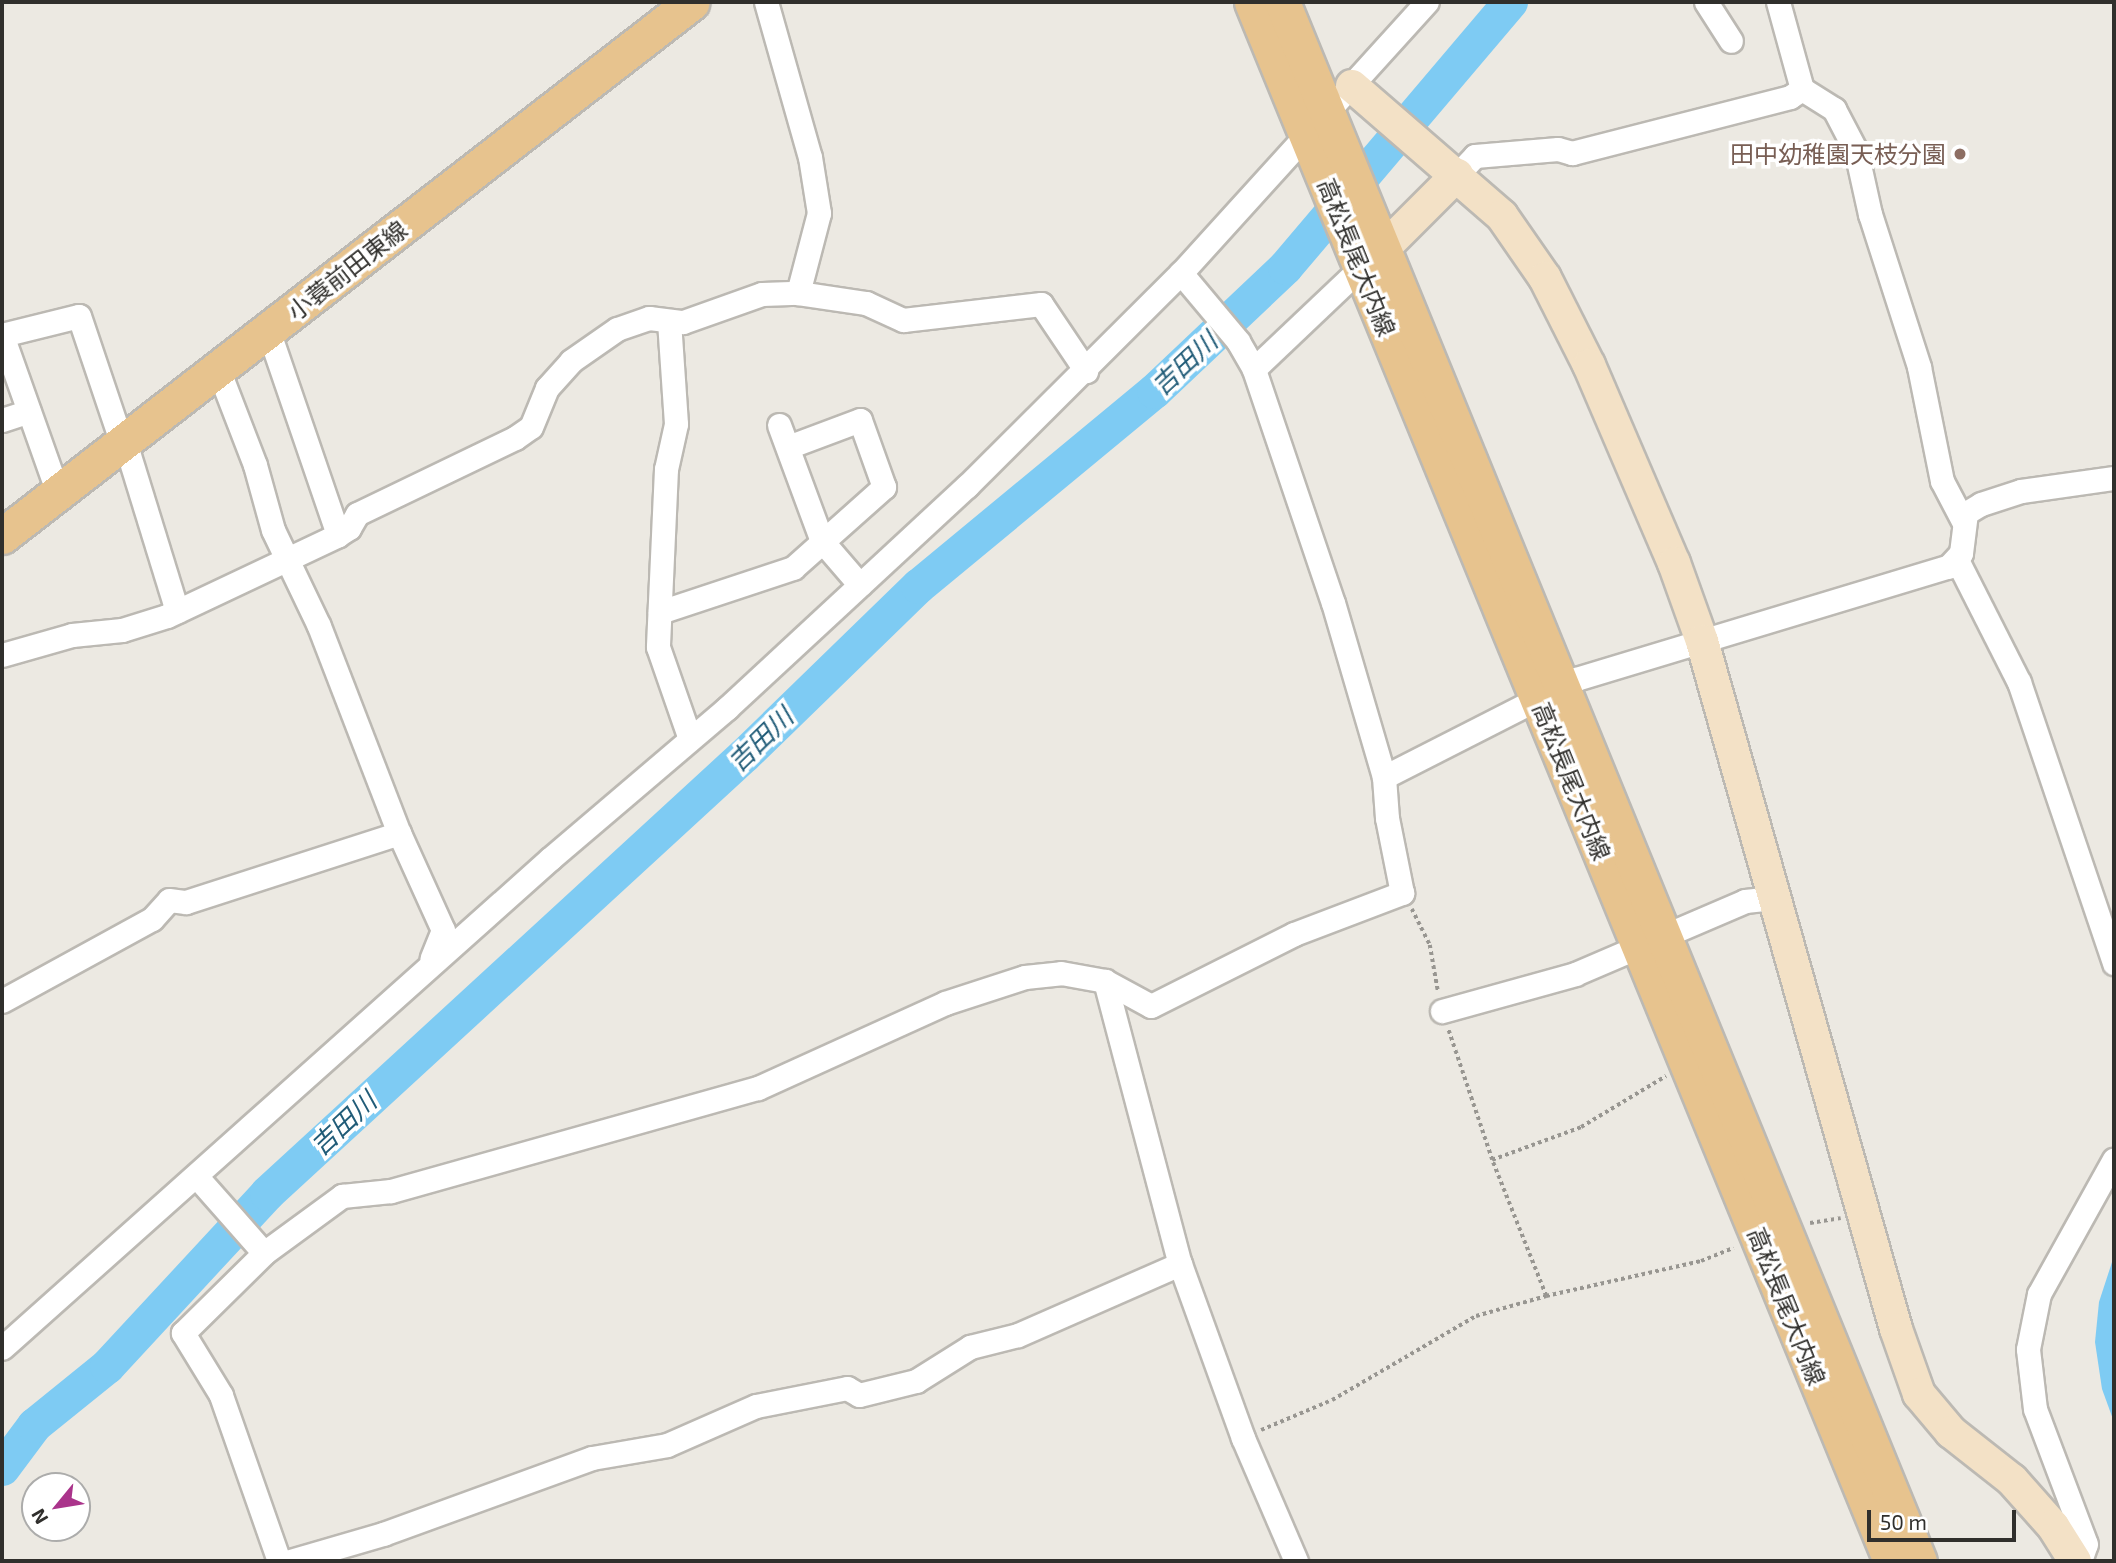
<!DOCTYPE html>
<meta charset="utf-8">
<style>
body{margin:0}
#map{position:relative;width:2116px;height:1563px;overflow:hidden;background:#ece9e2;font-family:"Exo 2","Noto Sans JP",sans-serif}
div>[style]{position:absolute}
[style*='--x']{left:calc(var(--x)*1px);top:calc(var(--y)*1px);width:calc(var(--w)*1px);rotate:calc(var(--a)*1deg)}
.water>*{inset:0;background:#7ecbf3}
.river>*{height:35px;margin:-17.5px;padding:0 17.5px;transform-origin:17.5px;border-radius:17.5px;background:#7ecbf3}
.path>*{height:3.5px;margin-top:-1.75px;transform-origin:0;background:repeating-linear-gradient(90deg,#989691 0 3.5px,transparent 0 7px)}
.roads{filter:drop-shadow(2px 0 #bcb9b3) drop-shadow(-2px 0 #bcb9b3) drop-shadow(0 2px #bcb9b3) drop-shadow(0 -2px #bcb9b3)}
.street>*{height:23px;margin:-11.5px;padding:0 11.5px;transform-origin:11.5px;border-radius:11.5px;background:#fff}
.secondary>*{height:32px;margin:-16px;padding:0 16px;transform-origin:16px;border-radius:16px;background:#f3e1c6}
.primary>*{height:35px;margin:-17.5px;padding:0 17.5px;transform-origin:17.5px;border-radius:17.5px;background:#e7c38e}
.dots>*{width:19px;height:19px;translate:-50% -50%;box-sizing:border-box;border:4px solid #fff;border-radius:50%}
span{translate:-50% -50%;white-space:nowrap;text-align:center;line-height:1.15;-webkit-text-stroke:7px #fff;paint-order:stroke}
.education-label{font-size:24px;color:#785e54}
.right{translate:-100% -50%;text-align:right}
.street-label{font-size:24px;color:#302f2c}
.water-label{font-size:26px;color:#215c78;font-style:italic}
.frame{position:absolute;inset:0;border:4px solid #302f2c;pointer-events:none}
.north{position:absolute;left:21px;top:1472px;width:70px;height:70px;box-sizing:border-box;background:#fff;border:2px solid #acacab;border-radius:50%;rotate:240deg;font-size:19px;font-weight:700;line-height:28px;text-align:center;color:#302f2c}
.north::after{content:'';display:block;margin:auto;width:24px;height:32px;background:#aa348b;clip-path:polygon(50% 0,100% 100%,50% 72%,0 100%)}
.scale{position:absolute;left:1867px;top:1510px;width:149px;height:32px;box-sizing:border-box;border:4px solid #302f2c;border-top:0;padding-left:9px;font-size:21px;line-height:24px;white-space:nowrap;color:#302f2c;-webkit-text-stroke:5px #fff;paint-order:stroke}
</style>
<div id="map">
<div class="water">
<div style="clip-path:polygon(2114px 1256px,2114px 1422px,2102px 1389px,2095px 1342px,2099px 1302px)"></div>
</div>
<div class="river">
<div style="--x:2;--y:1468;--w:54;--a:-53.3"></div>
<div style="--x:34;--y:1425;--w:94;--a:-38.9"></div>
<div style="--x:107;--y:1366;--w:236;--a:-47.2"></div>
<div style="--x:267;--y:1193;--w:648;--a:-42.56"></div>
<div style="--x:744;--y:755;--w:243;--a:-44.2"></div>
<div style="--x:918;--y:586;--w:306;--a:-39.6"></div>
<div style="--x:1154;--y:391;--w:180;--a:-43.4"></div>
<div style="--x:1285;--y:267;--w:348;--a:-49.7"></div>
</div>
<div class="path">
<div style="--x:1412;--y:909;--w:40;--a:63.4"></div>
<div style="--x:1430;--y:945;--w:47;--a:80.1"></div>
<div style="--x:1492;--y:1160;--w:95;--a:-20.3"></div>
<div style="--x:1581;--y:1127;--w:99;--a:-31"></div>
<div style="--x:1810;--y:1223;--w:31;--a:-9"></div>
<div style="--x:1546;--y:1296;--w:159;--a:-12.7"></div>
<div style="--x:1701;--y:1261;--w:35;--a:-22"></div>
<div style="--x:1261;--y:1430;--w:77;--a:-22.9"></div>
<div style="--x:1332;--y:1400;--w:167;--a:-30.3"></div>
<div style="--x:1476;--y:1316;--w:73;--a:-15.9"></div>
<div style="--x:1546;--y:1296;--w:146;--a:-111.7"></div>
<div style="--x:1492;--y:1160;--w:138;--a:-108.6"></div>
</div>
<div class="roads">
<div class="street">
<div style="--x:766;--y:2;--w:161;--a:74.2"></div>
<div style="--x:810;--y:157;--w:57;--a:80.9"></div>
<div style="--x:819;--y:213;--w:83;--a:104.7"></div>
<div style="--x:1706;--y:2;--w:46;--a:57.3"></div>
<div style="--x:1778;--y:2;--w:90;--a:74.6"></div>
<div style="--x:1802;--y:89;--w:38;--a:32"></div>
<div style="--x:1834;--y:109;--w:47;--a:62.4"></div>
<div style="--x:1856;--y:151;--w:65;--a:77.5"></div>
<div style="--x:1870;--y:214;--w:161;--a:72.2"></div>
<div style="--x:1919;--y:367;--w:116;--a:78.6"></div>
<div style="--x:1942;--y:481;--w:45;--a:62.3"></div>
<div style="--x:1457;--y:175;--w:26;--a:-47"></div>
<div style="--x:1475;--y:156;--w:83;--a:-4.8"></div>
<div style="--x:1558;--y:149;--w:15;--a:16"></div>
<div style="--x:1572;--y:153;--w:225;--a:-14.4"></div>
<div style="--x:1790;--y:97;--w:14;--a:-34"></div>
<div style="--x:669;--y:321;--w:103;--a:86.1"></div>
<div style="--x:676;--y:424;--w:46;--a:102.5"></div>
<div style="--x:666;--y:469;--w:178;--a:92.6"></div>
<div style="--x:658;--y:647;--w:97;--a:70.8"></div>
<div style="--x:268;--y:330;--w:217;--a:71.1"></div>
<div style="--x:2;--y:335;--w:79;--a:-13.9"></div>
<div style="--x:79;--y:316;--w:135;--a:71.4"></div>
<div style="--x:2;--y:335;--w:168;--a:70.5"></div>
<div style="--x:218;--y:369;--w:103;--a:68.9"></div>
<div style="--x:255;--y:465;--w:67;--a:74.5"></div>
<div style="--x:273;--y:530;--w:106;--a:64.4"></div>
<div style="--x:319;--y:626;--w:222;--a:68.9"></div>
<div style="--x:399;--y:833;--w:107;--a:65.6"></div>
<div style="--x:443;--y:930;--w:31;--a:112"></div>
<div style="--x:1254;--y:369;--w:161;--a:-43.5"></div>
<div style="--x:2;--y:420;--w:28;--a:-18"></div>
<div style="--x:779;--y:425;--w:124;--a:69.7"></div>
<div style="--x:822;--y:541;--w:58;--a:49.2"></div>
<div style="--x:125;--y:442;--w:177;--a:72.9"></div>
<div style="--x:1957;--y:560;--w:137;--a:63.1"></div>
<div style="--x:2019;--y:682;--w:297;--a:71.3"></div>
<div style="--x:660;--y:612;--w:140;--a:-18.3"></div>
<div style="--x:793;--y:568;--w:122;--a:-41.7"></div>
<div style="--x:884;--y:487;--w:71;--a:-109.7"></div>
<div style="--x:860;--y:420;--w:77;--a:159.4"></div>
<div style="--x:2;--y:655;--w:73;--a:-15.9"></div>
<div style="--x:72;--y:635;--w:50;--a:-5.7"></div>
<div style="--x:122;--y:630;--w:47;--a:-17.3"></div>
<div style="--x:167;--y:616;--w:189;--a:-25.3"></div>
<div style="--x:338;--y:535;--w:13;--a:-32"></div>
<div style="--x:349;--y:528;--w:16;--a:-60"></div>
<div style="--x:357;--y:514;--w:175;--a:-25.7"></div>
<div style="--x:515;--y:438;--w:19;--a:-35"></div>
<div style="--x:531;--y:427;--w:42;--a:-67.7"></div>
<div style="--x:547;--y:388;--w:36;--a:-48"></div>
<div style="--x:571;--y:361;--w:56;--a:-34.8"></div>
<div style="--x:617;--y:329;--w:34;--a:-19"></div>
<div style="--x:649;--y:318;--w:34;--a:7"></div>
<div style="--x:683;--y:322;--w:84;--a:-19.5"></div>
<div style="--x:762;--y:294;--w:36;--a:-2"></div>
<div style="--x:798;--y:293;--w:69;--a:8.4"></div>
<div style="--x:866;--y:303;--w:41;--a:24.7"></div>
<div style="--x:903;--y:320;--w:139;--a:-6.6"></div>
<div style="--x:1041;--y:304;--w:81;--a:56.1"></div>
<div style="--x:1384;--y:777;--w:216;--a:-27"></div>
<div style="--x:1576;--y:679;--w:388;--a:-16.8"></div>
<div style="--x:1948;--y:567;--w:19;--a:-47"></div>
<div style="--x:1961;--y:553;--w:40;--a:-82.9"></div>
<div style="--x:1966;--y:513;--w:17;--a:-31"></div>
<div style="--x:1981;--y:504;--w:42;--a:-18"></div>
<div style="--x:2021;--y:491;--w:94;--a:-8"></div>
<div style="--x:1105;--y:981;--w:293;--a:75.2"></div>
<div style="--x:1180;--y:1264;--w:185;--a:70.1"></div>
<div style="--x:1243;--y:1438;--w:134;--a:66.7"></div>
<div style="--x:2;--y:1001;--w:171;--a:-28.7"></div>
<div style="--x:152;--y:919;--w:25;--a:-48"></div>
<div style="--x:169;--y:900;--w:17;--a:7"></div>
<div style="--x:186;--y:902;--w:224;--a:-17.9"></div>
<div style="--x:1442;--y:1011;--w:138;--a:-15.5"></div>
<div style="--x:1575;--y:974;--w:185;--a:-23.2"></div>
<div style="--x:1745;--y:901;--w:29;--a:-6"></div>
<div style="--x:197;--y:1177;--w:101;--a:48.6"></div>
<div style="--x:2;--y:1348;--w:736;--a:-41.75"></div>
<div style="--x:551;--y:858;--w:231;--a:-40.4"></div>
<div style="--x:727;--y:708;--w:327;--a:-42.8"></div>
<div style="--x:967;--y:486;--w:302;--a:-44.9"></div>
<div style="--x:1181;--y:273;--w:366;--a:-47.8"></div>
<div style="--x:279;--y:1561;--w:176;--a:-109.3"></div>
<div style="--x:221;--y:1395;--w:73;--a:-121.5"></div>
<div style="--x:183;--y:1333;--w:114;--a:-44.6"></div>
<div style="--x:264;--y:1253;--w:97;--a:-36.2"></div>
<div style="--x:342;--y:1196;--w:49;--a:-5.8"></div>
<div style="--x:391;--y:1191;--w:381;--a:-15.7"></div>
<div style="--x:758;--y:1088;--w:205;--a:-24.4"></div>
<div style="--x:945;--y:1003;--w:84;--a:-18"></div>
<div style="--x:1025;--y:977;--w:36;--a:-6"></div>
<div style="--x:1061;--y:973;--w:45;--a:10.3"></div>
<div style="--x:1105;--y:981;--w:52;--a:28.5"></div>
<div style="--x:1151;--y:1006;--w:160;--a:-26.7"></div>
<div style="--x:1294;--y:934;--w:116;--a:-20.8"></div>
<div style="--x:1402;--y:893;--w:76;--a:-101.3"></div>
<div style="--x:1387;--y:818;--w:41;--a:-94.2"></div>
<div style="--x:1384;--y:777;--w:181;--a:-106.3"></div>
<div style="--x:1333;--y:603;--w:247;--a:-108.7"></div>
<div style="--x:1254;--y:369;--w:32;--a:-120"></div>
<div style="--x:1238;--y:341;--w:89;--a:-130"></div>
<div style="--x:290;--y:1561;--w:97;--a:-16.2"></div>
<div style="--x:383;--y:1534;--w:222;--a:-20"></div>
<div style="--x:592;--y:1458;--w:76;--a:-9.8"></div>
<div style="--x:667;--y:1445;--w:97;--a:-23.7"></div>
<div style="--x:756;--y:1406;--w:93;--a:-11.2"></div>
<div style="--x:847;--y:1388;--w:14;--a:30"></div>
<div style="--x:859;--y:1395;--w:59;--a:-13.8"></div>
<div style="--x:916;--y:1381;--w:64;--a:-32.2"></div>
<div style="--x:970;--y:1347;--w:49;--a:-14"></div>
<div style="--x:1018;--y:1335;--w:177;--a:-23.7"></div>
<div style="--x:2080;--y:1561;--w:18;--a:-71"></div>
<div style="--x:2086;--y:1544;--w:144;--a:-110.7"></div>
<div style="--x:2035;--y:1409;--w:60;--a:-96.7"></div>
<div style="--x:2028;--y:1349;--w:56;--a:-78.7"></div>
<div style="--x:2039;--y:1294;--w:154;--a:-60.9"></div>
</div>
<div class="secondary">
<div style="--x:1352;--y:86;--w:198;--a:40.9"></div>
<div style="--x:1502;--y:216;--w:75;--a:55.3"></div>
<div style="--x:1545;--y:278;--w:97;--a:63.2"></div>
<div style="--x:1589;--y:365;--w:215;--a:66.8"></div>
<div style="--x:1674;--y:563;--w:83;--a:70.3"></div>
<div style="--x:1702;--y:641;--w:715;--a:74.25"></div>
<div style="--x:1896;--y:1329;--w:69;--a:70.5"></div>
<div style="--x:1919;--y:1394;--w:50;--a:49.9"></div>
<div style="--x:1951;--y:1432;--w:78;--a:38.2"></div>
<div style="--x:2012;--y:1480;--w:62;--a:48.3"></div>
<div style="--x:2053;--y:1526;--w:41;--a:57.8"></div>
<div style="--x:1383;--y:249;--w:105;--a:-45"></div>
</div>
<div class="primary">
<div style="--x:1252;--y:2;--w:1685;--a:67.71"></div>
<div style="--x:1282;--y:2;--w:1684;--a:67.78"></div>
<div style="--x:2;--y:536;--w:872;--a:-37.74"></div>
</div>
</div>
<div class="dots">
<div style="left:1960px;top:154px;background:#8d6e63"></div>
</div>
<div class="education-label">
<span class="right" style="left:1946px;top:154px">田中幼稚園天枝分園</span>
</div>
<div class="street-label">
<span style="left:1357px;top:257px;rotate:68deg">高松長尾大内線</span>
<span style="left:347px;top:270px;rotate:-38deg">小蓑前田東線</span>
<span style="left:1572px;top:781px;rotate:68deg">高松長尾大内線</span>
<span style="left:1787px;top:1306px;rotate:68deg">高松長尾大内線</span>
</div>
<div class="water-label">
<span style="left:1184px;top:363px;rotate:-43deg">吉田川</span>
<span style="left:760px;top:739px;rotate:-44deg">吉田川</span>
<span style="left:343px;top:1123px;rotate:-43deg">吉田川</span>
</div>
<div class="frame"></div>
<div class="north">N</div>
<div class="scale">50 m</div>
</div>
